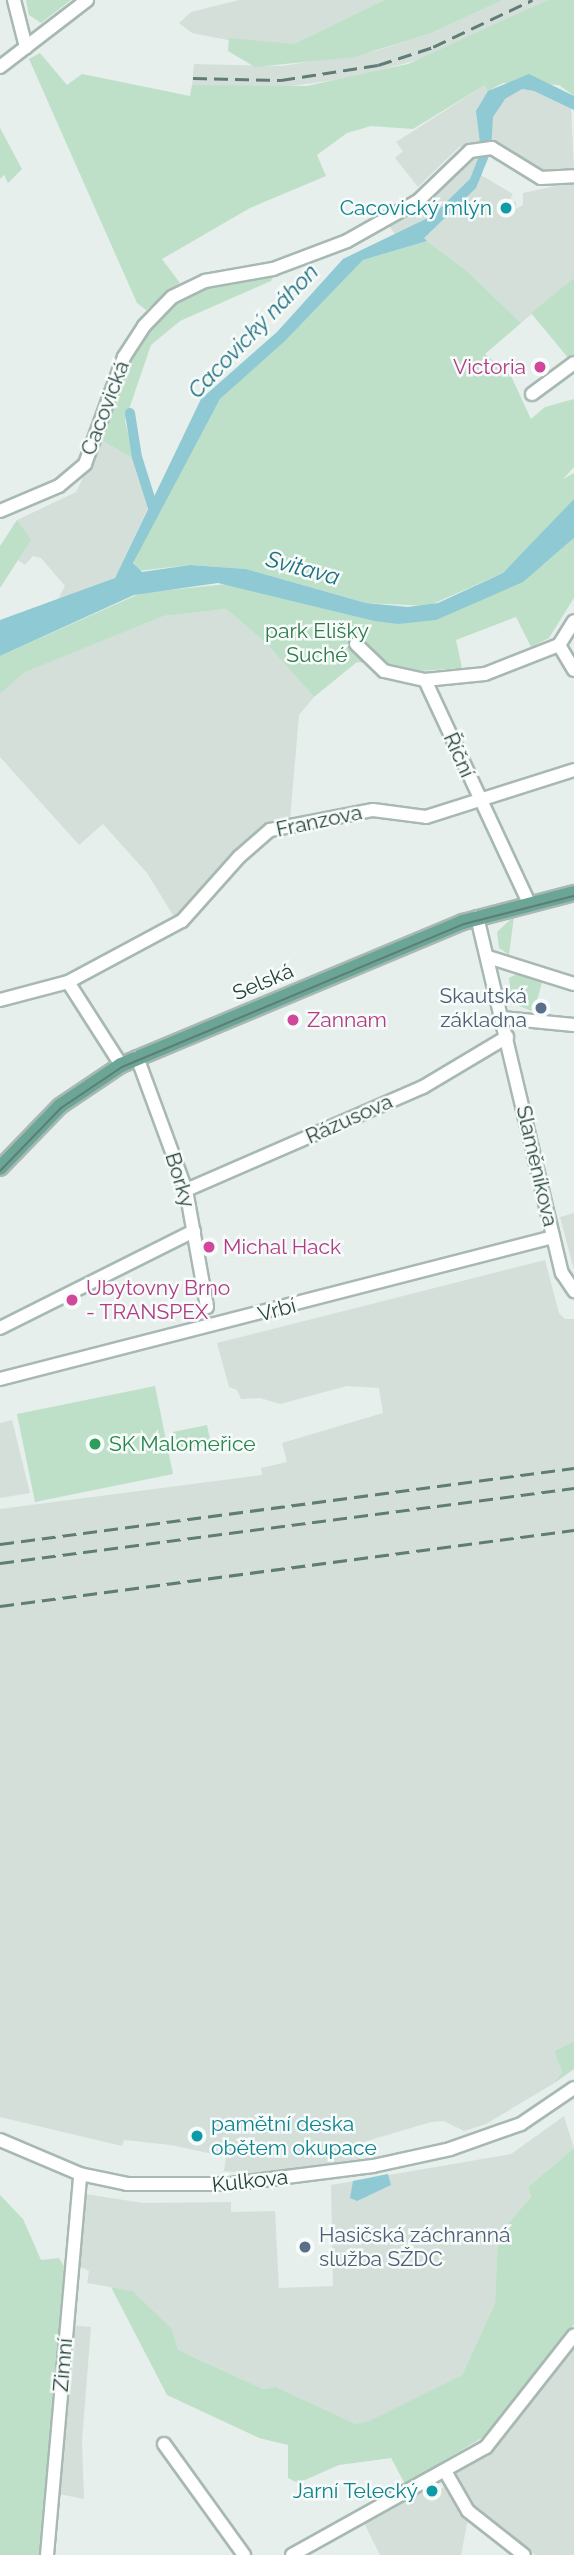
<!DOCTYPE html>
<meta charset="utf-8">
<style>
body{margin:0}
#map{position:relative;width:574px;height:2555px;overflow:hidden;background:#e6efeb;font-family:Raleway,sans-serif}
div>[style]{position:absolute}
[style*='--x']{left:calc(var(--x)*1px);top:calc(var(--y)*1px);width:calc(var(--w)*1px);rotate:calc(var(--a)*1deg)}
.built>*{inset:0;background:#d4dfda}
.green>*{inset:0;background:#bfe0c8}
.water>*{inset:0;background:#8ec9d4}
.canal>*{height:10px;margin:-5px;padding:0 5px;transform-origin:5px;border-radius:5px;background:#8ec9d4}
.roads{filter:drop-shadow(2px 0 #a8b8b2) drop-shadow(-2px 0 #a8b8b2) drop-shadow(0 2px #a8b8b2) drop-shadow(0 -2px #a8b8b2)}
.minor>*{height:12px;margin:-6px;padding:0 6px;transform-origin:6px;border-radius:6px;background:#fff}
.major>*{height:14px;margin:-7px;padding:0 7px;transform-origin:7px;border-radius:7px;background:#6aa596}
.tram>*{height:2px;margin:-1px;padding:0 1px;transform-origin:1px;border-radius:1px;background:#5f7d75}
.rail>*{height:2.5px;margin-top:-1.25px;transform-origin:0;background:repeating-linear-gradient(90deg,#5f7d75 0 14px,transparent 0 21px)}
.dots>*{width:19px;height:19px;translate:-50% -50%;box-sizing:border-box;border:4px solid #f7fbf9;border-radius:50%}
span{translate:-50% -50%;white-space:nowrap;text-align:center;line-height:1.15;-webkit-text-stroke:5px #f7fbf9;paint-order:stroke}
.culture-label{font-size:21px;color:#0d838f}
.right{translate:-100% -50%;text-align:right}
.left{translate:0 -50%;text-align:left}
.hotel-label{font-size:21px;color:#b23c85}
.street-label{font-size:21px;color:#24423a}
.park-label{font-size:21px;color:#2d7a4b}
.service-label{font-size:21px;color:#4e5e75}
.leisure-label{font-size:21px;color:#27864d}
.water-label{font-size:23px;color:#1c6f80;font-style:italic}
</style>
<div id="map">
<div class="built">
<div style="clip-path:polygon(239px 0,384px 0,294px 44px,243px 43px,192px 33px,179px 23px,191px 12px)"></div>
<div style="clip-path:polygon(503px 0,548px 0,437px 54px,358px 77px,283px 87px,192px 85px,194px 64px,282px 66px,376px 51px,429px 34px)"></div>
<div style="clip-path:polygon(485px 85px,505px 99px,522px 89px,534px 91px,571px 107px,574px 169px,542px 175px,509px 149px,477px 144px,459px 147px,418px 187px,395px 158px,403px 151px,396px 142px)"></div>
<div style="clip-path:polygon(481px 151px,491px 151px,481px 175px,513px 194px,509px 201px,516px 202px,516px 209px,523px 205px,523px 193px,574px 182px,574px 278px,521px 323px,467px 271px,427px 241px,343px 259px,395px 234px,389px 226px,417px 212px)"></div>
<div style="clip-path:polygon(101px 440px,134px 459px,148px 508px,115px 578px,57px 601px,65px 586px,41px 558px,33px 556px,25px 565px,16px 559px,30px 540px,17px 520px,76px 492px)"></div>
<div style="clip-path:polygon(226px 609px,266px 643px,314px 697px,299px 715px,290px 820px,271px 821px,176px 920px,147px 873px,103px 824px,79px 845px,0 757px,0 694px,24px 672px,164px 616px)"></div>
<div style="clip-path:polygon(574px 1213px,574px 1270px,560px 1217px)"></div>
<div style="clip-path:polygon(545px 1260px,559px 1313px,565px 1319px,574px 1319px,574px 2041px,554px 2051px,562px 2072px,553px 2084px,486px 2124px,464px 2131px,444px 2121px,431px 2122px,357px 2144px,360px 2159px,252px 2174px,224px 2171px,226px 2157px,171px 2145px,124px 2140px,122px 2146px,0 2117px,0 1509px,262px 1475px,261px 1468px,287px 1462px,282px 1443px,383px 1413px,379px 1388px,347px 1386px,280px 1404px,260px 1398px,241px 1399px,237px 1390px,229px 1387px,217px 1343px)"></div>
<div style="clip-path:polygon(12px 1420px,30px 1493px,0 1498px,0 1423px)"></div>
<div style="clip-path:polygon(564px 2116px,574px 2148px,528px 2187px,531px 2197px,498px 2235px,495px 2303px,462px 2375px,367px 2423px,356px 2424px,276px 2387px,263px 2389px,178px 2350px,172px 2329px,133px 2291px,87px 2283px,89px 2271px,80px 2267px,85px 2194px,143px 2203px,231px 2202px,231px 2212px,275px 2211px,279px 2288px,333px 2286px,331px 2185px,511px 2154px)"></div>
<div style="clip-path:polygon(69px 2325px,91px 2327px,82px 2441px,84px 2499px,54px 2493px)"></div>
<div style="clip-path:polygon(574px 2343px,574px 2555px,535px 2555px,473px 2506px,457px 2477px,458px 2469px,493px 2449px)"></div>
<div style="clip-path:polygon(446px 2486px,468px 2519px,461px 2555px,380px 2555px,364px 2523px,423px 2490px,428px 2496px)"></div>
</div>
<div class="green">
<div style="clip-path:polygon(26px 0,71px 0,41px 23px,29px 15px)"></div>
<div style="clip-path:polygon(384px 0,503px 0,429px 34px,354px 57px,255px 67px,228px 51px,229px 38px,294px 44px)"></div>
<div style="clip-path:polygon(548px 0,574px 0,574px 96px,559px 85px,503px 83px,488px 91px,485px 85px,413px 129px,371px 126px,347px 133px,317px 155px,326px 176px,250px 208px,162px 259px,180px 283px,146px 310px,137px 303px,29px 59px,40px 53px,67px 85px,82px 74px,190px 96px,192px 85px,307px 86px,408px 64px)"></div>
<div style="clip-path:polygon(0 128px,22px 169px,8px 183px,4px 175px,0 179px)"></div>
<div style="clip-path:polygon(427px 241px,467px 271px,521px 323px,485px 354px,511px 376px,531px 419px,545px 407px,574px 399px,574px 467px,563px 479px,574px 473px,574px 499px,565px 510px,503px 573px,428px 606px,366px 603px,246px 569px,190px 565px,138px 571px,133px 561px,220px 399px,285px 341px,363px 260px)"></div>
<div style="clip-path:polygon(276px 272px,271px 281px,180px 321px,151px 345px,125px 421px,134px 459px,101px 440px,121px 374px,137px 342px,158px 314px,189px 291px)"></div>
<div style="clip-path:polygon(574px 278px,574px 355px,569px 359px,531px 313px)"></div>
<div style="clip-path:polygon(17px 520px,31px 540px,0 588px,0 546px)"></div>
<div style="clip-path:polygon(574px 538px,574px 598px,549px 638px,531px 647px,516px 617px,456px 640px,462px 668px,420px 671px,357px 662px,314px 697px,266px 643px,226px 609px,164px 616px,25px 672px,0 694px,0 656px,141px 593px,227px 584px,374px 621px,417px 622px,436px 619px,544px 564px)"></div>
<div style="clip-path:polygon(514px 916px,509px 955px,499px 948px,497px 932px)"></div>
<div style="clip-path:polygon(517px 974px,542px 982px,534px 1012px,512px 1003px,509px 978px)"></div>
<div style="clip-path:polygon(155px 1386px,173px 1474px,35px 1502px,17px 1414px)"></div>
<div style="clip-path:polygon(207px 1425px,211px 1444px,177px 1452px,173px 1432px)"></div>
<div style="clip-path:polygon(574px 2041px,574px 2069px,553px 2084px,562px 2072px,554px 2051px)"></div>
<div style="clip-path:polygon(574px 2148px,574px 2324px,495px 2430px,405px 2484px,391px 2458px,339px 2465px,298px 2483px,288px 2478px,288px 2445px,259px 2438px,167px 2395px,111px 2287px,133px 2291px,172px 2329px,178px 2350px,263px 2389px,276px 2387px,356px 2424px,367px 2422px,462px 2375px,495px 2303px,498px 2235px,531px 2197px,528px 2187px)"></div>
<div style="clip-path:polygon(0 2195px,23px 2219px,41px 2260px,59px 2258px,64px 2266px,44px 2555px,0 2555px)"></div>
</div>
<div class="water">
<div style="clip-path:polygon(529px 74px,574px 96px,574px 110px,534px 91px,522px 89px,505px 99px,493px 117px,491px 151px,476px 188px,424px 238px,427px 241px,363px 260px,285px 341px,220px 399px,133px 563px,142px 572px,190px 565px,246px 569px,366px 603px,408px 607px,438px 603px,503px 573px,574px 499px,574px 538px,523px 582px,436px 620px,398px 624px,374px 621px,218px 583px,134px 595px,0 656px,0 620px,115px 578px,201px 399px,277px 332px,343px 259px,432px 216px,470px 179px,481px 151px,476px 111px,488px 91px)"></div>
<div style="clip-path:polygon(388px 2174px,391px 2185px,357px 2201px,350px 2198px,353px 2181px)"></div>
</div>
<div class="canal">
<div style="--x:130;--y:413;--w:45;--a:81"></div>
<div style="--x:137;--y:457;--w:57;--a:72.5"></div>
</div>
<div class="roads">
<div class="minor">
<div style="--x:14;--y:0;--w:49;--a:75.7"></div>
<div style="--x:0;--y:67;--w:110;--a:-37.6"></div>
<div style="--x:532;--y:394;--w:52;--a:-36.4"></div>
<div style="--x:0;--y:511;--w:64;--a:-23"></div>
<div style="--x:59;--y:486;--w:34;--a:-40"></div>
<div style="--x:85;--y:464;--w:114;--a:-70"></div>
<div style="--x:124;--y:357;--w:37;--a:-57"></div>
<div style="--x:144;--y:326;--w:40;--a:-46"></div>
<div style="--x:172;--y:297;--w:37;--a:-26"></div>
<div style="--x:205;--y:281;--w:69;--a:-10"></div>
<div style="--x:273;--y:269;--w:79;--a:-20.7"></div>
<div style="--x:347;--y:241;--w:81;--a:-29.4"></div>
<div style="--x:418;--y:201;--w:72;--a:-43.9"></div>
<div style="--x:470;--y:151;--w:22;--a:-8"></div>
<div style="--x:492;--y:148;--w:57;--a:31.5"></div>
<div style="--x:541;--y:178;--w:33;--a:-3"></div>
<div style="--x:356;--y:644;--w:39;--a:44"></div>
<div style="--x:384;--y:671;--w:42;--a:12.4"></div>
<div style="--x:425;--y:680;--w:246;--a:65"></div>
<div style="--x:559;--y:645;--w:29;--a:59"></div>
<div style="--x:559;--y:645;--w:28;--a:-58"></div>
<div style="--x:425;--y:680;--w:60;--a:-5.7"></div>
<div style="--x:485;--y:674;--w:79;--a:-21.4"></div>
<div style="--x:477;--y:917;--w:366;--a:76.6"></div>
<div style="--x:562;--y:1273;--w:22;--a:56"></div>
<div style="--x:488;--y:957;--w:90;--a:17.4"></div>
<div style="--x:68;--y:982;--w:98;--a:57.4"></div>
<div style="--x:0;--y:1000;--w:70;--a:-14.8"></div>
<div style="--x:68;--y:982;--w:129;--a:-28.2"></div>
<div style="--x:182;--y:921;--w:86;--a:-48.3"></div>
<div style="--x:239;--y:857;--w:41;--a:-41.1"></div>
<div style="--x:270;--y:830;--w:105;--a:-11"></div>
<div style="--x:373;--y:810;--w:53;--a:7.5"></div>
<div style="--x:426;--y:817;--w:155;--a:-17.6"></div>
<div style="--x:502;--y:1018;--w:72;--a:5.6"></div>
<div style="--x:137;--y:1057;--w:142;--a:69.8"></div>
<div style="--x:186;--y:1190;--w:119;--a:79.8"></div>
<div style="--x:186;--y:1190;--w:258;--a:-23.5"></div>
<div style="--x:423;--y:1087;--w:98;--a:-30.8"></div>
<div style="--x:0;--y:1328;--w:217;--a:-26.6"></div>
<div style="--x:0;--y:1379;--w:571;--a:-14.4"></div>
<div style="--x:0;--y:2140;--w:87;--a:23"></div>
<div style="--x:80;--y:2174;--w:48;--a:12"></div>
<div style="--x:127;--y:2184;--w:104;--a:0"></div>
<div style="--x:231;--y:2184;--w:143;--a:-7.2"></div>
<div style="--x:373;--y:2166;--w:79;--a:-12.4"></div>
<div style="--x:450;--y:2149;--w:75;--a:-19.4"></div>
<div style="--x:521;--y:2124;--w:64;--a:-34.2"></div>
<div style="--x:164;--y:2444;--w:137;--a:54.2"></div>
<div style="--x:445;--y:2471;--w:46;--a:60.1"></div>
<div style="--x:468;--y:2511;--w:71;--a:38.2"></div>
<div style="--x:47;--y:2555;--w:382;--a:-85"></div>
<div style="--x:292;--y:2555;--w:222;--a:-29.1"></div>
<div style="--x:486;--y:2447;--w:142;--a:-51.8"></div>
</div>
<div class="major">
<div style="--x:0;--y:1168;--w:86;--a:-45.9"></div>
<div style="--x:60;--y:1106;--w:73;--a:-33.9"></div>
<div style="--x:121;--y:1065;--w:371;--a:-22.7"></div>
<div style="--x:463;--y:922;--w:115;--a:-14.6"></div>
</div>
</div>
<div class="tram">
<div style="--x:0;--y:1171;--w:88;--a:-45.9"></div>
<div style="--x:61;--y:1108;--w:73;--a:-33.9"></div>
<div style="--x:122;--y:1067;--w:371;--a:-22.7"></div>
<div style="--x:464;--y:924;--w:114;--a:-14.3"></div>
</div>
<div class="rail">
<div style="--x:193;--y:78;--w:88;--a:1.3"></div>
<div style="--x:281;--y:80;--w:98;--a:-8.8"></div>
<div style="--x:378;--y:65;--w:58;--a:-18.1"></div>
<div style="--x:433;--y:47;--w:110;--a:-25.4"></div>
<div style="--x:0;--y:1544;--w:579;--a:-7.54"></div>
<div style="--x:0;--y:1563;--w:579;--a:-7.44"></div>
<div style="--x:0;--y:1606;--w:579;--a:-7.54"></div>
</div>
<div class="dots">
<div style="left:506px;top:208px;background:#0f9aa8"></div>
<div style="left:540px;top:367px;background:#d1479c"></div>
<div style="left:541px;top:1008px;background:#5c6f8a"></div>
<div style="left:293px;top:1020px;background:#d1479c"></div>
<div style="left:209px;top:1247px;background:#d1479c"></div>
<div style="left:72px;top:1300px;background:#d1479c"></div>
<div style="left:95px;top:1444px;background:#2e9e5b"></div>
<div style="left:197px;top:2136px;background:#0f9aa8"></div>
<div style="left:305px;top:2247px;background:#5c6f8a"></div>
<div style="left:432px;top:2491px;background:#0f9aa8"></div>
</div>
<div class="culture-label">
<span class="right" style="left:492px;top:208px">Cacovický mlýn</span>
<span class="left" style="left:211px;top:2136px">pamětní deska<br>obětem okupace</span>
<span class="right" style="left:418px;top:2491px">Jarní Telecký</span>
</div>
<div class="hotel-label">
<span class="right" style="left:526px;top:367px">Victoria</span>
<span class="left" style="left:307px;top:1020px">Zannam</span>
<span class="left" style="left:223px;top:1247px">Michal Hack</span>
<span class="left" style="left:86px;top:1300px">Ubytovny Brno<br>- TRANSPEX</span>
</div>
<div class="street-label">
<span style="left:105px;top:408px;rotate:-69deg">Cacovická</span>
<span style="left:459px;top:755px;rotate:66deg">Říční</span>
<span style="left:319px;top:821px;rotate:-12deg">Franzova</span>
<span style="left:263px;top:982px;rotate:-23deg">Selská</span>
<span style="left:349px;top:1119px;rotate:-24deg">Rázusova</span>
<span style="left:537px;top:1166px;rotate:77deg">Slaměníkova</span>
<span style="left:180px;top:1180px;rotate:73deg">Borky</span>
<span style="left:277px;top:1310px;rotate:-15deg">Vrbí</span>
<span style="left:250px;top:2181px;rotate:-6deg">Kulkova</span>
<span style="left:63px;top:2365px;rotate:-85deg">Zimní</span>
</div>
<div class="park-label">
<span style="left:317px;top:643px">park Elišky<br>Suché</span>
</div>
<div class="service-label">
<span class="right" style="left:527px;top:1008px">Skautská<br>základna</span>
<span class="left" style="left:319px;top:2247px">Hasičská záchranná<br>služba SŽDC</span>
</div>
<div class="leisure-label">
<span class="left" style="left:109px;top:1444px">SK Malomeřice</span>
</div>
<div class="water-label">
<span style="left:253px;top:331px;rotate:-46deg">Cacovický náhon</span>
<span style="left:303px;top:568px;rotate:15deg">Svitava</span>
</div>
</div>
